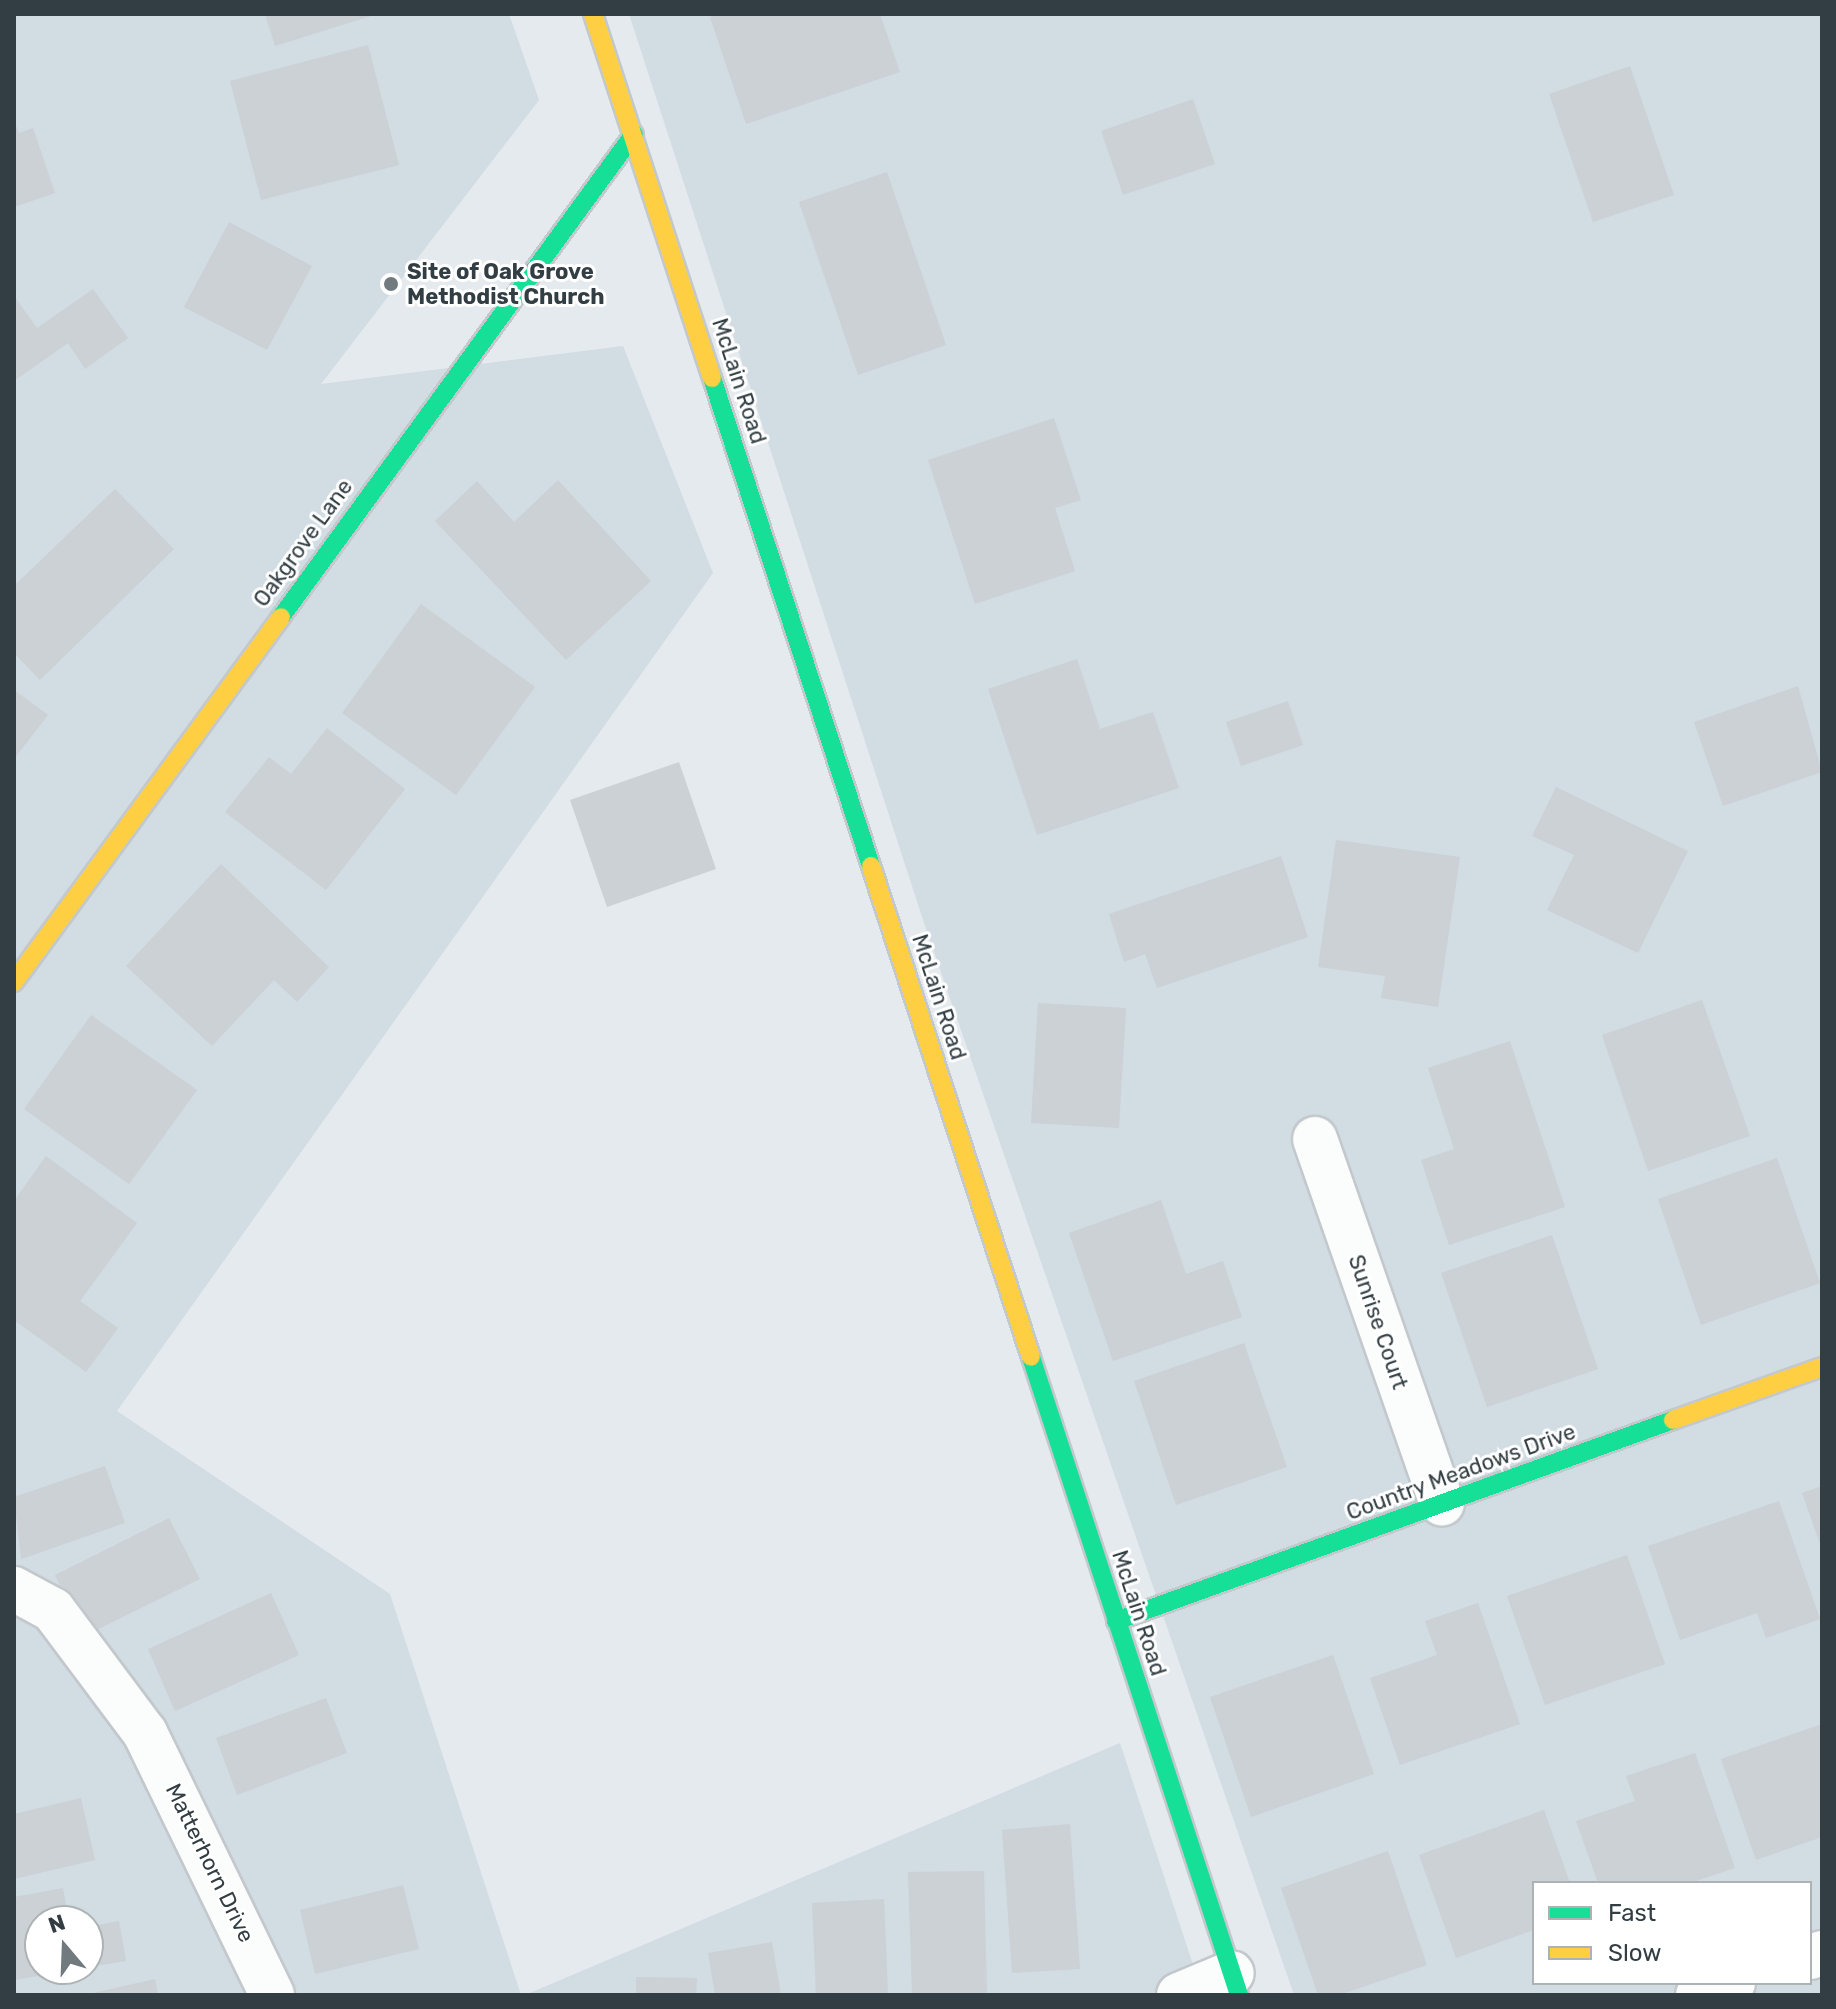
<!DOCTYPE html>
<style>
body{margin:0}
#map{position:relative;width:1836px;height:2009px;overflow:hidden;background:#e5eaee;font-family:Rubik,sans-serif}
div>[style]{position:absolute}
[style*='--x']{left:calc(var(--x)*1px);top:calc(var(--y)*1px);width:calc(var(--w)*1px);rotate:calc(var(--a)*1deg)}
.residential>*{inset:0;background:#d2dce3}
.building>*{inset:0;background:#cbd1d5}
.roads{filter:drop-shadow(2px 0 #c3c8cc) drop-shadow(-2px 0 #c3c8cc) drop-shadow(0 2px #c3c8cc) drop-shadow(0 -2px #c3c8cc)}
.street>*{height:44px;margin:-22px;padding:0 22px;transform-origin:22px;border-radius:22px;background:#fbfcfc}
.fast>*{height:18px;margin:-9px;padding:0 9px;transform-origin:9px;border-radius:9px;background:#16e098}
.slow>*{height:18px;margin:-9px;padding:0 9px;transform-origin:9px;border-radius:9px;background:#ffcf43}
.dots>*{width:22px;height:22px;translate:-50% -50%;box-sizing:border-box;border:4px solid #fff;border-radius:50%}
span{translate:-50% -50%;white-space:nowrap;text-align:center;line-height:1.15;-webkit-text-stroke:6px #fff;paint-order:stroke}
.poi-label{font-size:22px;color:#323e43;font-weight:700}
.left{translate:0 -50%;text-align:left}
.street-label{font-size:22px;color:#323e43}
.frame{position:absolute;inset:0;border:16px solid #323e43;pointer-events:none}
.legend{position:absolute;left:1532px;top:1881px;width:280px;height:104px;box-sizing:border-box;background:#fff;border:2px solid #adb2b4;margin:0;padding:10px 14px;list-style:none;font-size:24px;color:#323e43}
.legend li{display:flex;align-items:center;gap:16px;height:40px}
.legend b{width:40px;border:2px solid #adb2b4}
.north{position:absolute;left:24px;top:1905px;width:80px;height:80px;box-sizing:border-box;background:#fff;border:2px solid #adb2b4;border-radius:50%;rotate:341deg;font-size:22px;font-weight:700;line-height:32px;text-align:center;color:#323e43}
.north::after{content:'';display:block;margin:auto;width:28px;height:36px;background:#717a7f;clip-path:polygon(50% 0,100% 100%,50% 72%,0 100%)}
</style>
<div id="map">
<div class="residential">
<div style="clip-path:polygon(evenodd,14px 14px,509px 14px,539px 100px,321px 384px,623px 346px,713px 573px,117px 1411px,390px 1594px,521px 1995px,14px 1995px,14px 14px,40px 1921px,88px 1921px,88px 1969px,40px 1969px,40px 1921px)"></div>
<div style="clip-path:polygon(evenodd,629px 14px,1822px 14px,1822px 1995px,1294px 1995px,923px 920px,629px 14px,1534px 1883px,1810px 1883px,1810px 1983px,1534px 1983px,1534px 1883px)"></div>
<div style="clip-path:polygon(1120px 1743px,1203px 1995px,525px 1995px)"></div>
</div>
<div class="building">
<div style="clip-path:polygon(265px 14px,374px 14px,374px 15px,275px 46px)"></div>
<div style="clip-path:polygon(719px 14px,880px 14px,900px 72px,746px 124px,710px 17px)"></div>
<div style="clip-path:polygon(368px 45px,399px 165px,261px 200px,230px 81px)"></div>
<div style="clip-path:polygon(1630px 66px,1674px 195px,1593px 222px,1549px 94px)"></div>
<div style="clip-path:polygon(1193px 99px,1215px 164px,1123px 195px,1101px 131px)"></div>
<div style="clip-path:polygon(14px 121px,19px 133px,33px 128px,55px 193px,14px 207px)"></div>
<div style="clip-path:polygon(887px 172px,946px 345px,858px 375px,799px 202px)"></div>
<div style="clip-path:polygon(229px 222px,312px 266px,267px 350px,184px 307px)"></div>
<div style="clip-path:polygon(93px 289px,128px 338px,85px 369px,68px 343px,14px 381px,14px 296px,37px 328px)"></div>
<div style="clip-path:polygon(1054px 418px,1081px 500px,1055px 508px,1075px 571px,975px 604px,928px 460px)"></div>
<div style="clip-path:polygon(558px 480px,651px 581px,566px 660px,435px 521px,477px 481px,514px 522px)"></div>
<div style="clip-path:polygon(115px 489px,174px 549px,40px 680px,14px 653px,14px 586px)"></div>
<div style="clip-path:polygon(421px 604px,535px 687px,456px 795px,342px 713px)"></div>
<div style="clip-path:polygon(1077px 659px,1100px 729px,1153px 712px,1179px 788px,1037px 835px,988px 689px)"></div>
<div style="clip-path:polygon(1798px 686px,1822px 772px,1723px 806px,1694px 722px)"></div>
<div style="clip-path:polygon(14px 690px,48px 715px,14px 759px)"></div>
<div style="clip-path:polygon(1288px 701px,1303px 745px,1241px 766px,1226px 722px)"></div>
<div style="clip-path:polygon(327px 728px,405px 789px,326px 890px,225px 812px,269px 757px,291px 774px)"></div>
<div style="clip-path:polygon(679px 762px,716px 869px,607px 907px,570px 800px)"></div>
<div style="clip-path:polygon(1556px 787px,1688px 851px,1638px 953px,1547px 910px,1574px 855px,1532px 836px)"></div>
<div style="clip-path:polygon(1336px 840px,1460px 857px,1438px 1007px,1381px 998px,1385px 976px,1318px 967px)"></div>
<div style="clip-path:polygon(1281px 856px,1308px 937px,1157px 988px,1145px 954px,1124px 962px,1109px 914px)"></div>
<div style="clip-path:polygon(221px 864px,329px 967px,297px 1002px,274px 980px,212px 1046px,126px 966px)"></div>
<div style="clip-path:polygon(1702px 1000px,1750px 1136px,1648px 1171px,1602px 1035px)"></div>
<div style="clip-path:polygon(1038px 1003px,1126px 1008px,1119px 1128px,1031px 1123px)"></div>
<div style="clip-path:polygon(91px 1015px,197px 1090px,129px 1184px,24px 1109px)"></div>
<div style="clip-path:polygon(1510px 1041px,1565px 1207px,1449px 1245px,1421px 1160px,1454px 1149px,1428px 1068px)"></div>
<div style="clip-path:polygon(46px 1156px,137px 1223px,80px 1301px,118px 1328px,86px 1372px,14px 1320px,14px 1201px)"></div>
<div style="clip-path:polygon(1777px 1158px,1820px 1283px,1701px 1325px,1658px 1199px)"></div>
<div style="clip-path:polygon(1161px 1200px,1186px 1274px,1223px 1261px,1242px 1317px,1113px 1361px,1069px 1233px)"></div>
<div style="clip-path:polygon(1552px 1235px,1598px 1369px,1487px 1407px,1441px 1273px)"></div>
<div style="clip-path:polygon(1244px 1343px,1287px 1467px,1176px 1505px,1134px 1381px)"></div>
<div style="clip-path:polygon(105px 1466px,125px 1523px,21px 1559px,14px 1497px)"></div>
<div style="clip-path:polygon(1822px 1486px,1822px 1549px,1802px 1493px)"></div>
<div style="clip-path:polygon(1779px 1501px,1820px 1619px,1766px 1638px,1757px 1613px,1680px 1640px,1648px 1546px)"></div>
<div style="clip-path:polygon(169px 1518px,200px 1579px,84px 1636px,55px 1575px)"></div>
<div style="clip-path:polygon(1627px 1555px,1665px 1664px,1545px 1705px,1507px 1596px)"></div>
<div style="clip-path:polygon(271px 1593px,299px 1655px,175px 1711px,148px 1649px)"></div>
<div style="clip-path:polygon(1478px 1603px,1520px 1724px,1400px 1765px,1370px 1678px,1437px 1655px,1425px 1621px)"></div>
<div style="clip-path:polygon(1333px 1655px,1374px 1774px,1251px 1817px,1210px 1697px)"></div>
<div style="clip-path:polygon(326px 1698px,347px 1753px,237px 1795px,216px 1738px)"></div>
<div style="clip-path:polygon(1822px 1724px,1822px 1837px,1756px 1860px,1721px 1759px)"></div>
<div style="clip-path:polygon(1695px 1753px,1735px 1868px,1690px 1883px,1598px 1883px,1576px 1821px,1635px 1801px,1626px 1776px)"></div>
<div style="clip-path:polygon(81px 1798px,95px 1860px,14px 1879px,14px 1814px)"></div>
<div style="clip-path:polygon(1544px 1810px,1570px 1883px,1534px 1883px,1534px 1930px,1456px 1958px,1419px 1855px)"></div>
<div style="clip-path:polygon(1070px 1824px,1080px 1969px,1012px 1973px,1002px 1830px)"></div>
<div style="clip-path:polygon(1388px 1851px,1427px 1965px,1339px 1995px,1318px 1995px,1281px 1888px)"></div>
<div style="clip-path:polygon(984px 1871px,987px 1995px,912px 1995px,908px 1872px)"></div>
<div style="clip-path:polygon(403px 1885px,419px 1949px,315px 1974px,300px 1910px)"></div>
<div style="clip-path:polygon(63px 1888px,69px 1921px,40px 1921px,40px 1969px,68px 1971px,14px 1980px,14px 1897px)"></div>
<div style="clip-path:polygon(884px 1899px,888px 1995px,816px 1995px,812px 1903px)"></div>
<div style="clip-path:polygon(119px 1921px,126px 1961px,88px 1967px,88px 1927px)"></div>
<div style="clip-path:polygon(772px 1942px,781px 1995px,715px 1995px,708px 1953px)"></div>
<div style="clip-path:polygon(636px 1977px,697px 1978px,696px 1995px,636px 1995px)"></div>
<div style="clip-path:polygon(155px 1979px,158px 1995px,89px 1995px,89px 1994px)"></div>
</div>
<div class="roads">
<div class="street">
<div style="--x:1315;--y:1139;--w:386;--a:70.8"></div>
<div style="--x:14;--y:1589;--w:44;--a:28.3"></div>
<div style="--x:53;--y:1610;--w:154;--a:53.2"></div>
<div style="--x:145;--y:1733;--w:291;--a:64.1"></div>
<div style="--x:1810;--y:1957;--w:13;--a:-18"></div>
<div style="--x:1179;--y:1995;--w:57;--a:-22.5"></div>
<div style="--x:1698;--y:1995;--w:37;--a:-19"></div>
</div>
<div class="fast">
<div style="--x:712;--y:378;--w:513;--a:71.95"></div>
<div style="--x:281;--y:617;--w:598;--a:-53.84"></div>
<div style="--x:1031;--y:1357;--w:671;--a:71.94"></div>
<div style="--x:1116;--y:1621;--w:592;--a:-19.84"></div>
</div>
<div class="slow">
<div style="--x:593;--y:14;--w:383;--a:71.9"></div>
<div style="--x:871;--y:866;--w:516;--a:71.95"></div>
<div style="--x:14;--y:982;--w:452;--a:-53.8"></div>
<div style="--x:1673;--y:1420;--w:158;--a:-19.6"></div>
</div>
</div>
<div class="dots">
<div style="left:391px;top:284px;background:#717a7f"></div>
</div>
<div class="poi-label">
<span class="left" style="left:407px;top:284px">Site of Oak Grove<br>Methodist Church</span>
</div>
<div class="street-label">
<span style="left:739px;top:381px;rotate:72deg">McLain Road</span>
<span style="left:303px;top:543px;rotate:-54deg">Oakgrove Lane</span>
<span style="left:939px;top:997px;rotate:72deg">McLain Road</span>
<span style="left:1378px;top:1322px;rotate:71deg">Sunrise Court</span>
<span style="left:1461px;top:1472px;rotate:-20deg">Country Meadows Drive</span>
<span style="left:1139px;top:1613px;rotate:72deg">McLain Road</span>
<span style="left:210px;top:1863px;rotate:64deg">Matterhorn Drive</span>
</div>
<div class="frame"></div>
<ul class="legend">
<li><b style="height:10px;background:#16e098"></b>Fast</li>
<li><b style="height:10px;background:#ffcf43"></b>Slow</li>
</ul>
<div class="north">N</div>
</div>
